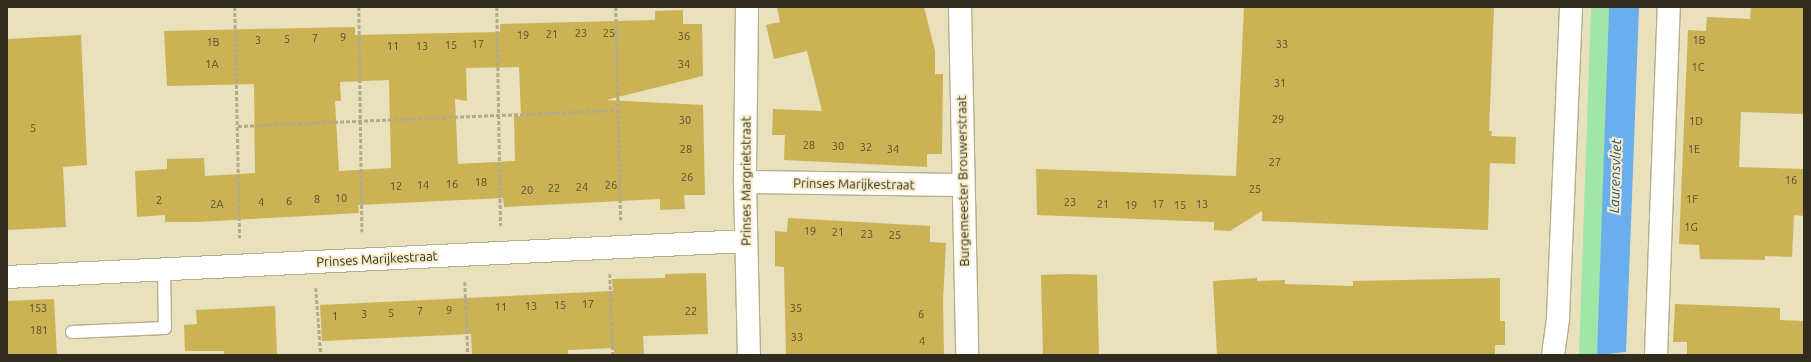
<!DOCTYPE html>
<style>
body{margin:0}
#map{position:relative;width:1811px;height:362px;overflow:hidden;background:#e9e0bc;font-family:Ubuntu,sans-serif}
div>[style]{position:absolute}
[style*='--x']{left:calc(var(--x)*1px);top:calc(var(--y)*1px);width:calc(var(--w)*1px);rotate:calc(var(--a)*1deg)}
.green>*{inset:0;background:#9fe6a8}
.water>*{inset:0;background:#6aaeee}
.building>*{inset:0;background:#cab255}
.path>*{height:2.5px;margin-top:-1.25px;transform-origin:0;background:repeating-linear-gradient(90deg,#b1aa8d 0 4px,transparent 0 6px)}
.roads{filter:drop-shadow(1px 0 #b7ae8c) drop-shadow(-1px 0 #b7ae8c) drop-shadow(0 1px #b7ae8c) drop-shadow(0 -1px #b7ae8c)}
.lane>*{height:12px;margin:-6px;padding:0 6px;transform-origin:6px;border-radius:6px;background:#fff}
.street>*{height:22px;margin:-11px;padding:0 11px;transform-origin:11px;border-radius:11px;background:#fff}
span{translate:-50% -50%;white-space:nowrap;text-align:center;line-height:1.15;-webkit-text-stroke:4px #f6edc9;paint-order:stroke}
.number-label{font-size:11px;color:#564e2c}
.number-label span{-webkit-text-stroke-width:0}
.street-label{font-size:13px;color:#302d1f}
.water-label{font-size:14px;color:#1e4d78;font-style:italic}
.frame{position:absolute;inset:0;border:8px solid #302d1f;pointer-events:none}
</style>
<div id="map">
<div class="green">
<div style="clip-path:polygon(1591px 7px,1609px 7px,1598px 344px,1597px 355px,1579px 355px)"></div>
</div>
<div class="water">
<div style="clip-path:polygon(1609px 7px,1639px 7px,1632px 197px,1626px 352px,1597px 355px)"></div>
</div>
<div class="building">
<div style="clip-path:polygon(777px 7px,924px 7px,935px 51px,935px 74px,943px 74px,942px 154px,927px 154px,927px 167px,784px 160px,785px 135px,772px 135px,773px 109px,822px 111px,807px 51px,774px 59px,766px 25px,780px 22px)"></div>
<div style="clip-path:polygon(1244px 7px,1494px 7px,1489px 131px,1492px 131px,1491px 136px,1516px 137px,1515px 164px,1490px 163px,1488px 230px,1262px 221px,1262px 211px,1230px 231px,1214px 230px,1214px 222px,1037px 215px,1036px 169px,1236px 176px)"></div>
<div style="clip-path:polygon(1751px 7px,1804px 7px,1804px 114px,1741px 112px,1739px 167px,1804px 169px,1804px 216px,1794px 215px,1792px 257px,1765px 256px,1765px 260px,1700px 259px,1699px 245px,1679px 244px,1688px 30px,1706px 31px,1707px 17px,1750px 19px)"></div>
<div style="clip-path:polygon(evenodd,683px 10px,683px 24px,702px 24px,703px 76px,606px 100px,703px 105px,705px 195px,684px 195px,685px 209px,660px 210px,660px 199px,504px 207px,503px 198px,358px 205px,359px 213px,288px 217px,197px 222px,165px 222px,165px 215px,137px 217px,135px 171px,167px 169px,167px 159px,204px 158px,205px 176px,255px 173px,254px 84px,167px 86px,164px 31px,355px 27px,355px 35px,500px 32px,500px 24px,655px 20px,655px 11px,683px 10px,519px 67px,521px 116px,514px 116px,515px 161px,458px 164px,455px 99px,467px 101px,466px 68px,519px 67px,683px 10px,389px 80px,391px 168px,339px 171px,335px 101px,341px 101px,340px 82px,389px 80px)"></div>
<div style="clip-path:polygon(81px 35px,87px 165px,63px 167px,66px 227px,7px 230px,7px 39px)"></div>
<div style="clip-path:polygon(788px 218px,930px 226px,930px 242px,946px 243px,943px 301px,944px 355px,786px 355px,784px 267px,775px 266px,775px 231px,787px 232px)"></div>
<div style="clip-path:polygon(706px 273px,708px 334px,643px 336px,644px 355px,614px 355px,614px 348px,568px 350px,568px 355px,472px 355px,471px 334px,322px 341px,320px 305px,613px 291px,612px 279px,665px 278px,665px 274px)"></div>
<div style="clip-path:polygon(1069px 274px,1097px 275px,1099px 355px,1043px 355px,1041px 275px)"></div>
<div style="clip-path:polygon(1257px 278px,1257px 281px,1285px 280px,1285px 284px,1353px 286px,1353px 281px,1500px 278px,1500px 321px,1505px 321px,1505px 345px,1495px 345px,1495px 355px,1217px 355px,1213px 281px)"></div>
<div style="clip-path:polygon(54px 299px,57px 355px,7px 355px,7px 301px)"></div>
<div style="clip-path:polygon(1675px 304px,1780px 308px,1780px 320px,1804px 321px,1804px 355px,1687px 355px,1687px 342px,1673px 342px)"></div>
<div style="clip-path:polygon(275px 306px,277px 355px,224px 355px,224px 351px,185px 351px,184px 325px,197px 324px,196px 310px)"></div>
</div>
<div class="path">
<div style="--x:235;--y:7;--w:231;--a:88.8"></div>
<div style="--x:359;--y:7;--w:225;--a:89.2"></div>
<div style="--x:497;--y:7;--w:219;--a:89"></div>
<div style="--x:616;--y:7;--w:213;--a:88.7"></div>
<div style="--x:238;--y:126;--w:381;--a:-2.4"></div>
<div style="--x:610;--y:274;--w:81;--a:87.9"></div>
<div style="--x:465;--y:282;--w:73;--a:87.6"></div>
<div style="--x:316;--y:288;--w:67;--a:85.7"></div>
</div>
<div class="roads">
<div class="lane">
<div style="--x:72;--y:332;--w:93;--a:-2.5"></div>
<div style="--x:165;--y:328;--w:59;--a:-91"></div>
</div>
<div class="street">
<div style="--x:747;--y:7;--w:175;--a:90.7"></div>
<div style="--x:745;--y:182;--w:173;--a:88.7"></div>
<div style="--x:960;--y:7;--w:348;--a:88.8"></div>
<div style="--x:745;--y:182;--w:218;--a:0.8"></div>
<div style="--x:7;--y:277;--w:740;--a:-2.79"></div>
<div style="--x:1553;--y:355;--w:37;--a:-82"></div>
<div style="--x:1558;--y:318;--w:311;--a:-87.6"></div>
<div style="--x:1656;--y:355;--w:348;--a:-87.9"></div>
</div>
</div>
<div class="number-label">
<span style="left:581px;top:33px">23</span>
<span style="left:609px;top:33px">25</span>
<span style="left:552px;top:34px">21</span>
<span style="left:523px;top:35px">19</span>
<span style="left:684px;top:36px">36</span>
<span style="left:343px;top:37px">9</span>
<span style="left:315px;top:38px">7</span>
<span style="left:287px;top:39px">5</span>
<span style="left:258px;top:40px">3</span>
<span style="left:1699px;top:40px">1B</span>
<span style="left:213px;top:42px">1B</span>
<span style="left:478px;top:44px">17</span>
<span style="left:1282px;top:44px">33</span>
<span style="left:451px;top:45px">15</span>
<span style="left:393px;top:46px">11</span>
<span style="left:422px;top:46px">13</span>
<span style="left:212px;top:64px">1A</span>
<span style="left:684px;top:64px">34</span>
<span style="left:1698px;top:67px">1C</span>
<span style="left:1280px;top:83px">31</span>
<span style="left:1278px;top:119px">29</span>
<span style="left:685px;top:120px">30</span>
<span style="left:1696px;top:121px">1D</span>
<span style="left:33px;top:128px">5</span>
<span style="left:809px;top:145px">28</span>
<span style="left:838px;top:146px">30</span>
<span style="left:866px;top:147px">32</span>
<span style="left:686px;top:149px">28</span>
<span style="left:893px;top:149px">34</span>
<span style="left:1694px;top:149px">1E</span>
<span style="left:1275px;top:162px">27</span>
<span style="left:687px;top:177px">26</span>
<span style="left:1791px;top:180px">16</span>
<span style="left:481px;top:182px">18</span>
<span style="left:452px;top:184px">16</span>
<span style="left:423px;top:185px">14</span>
<span style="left:611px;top:185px">26</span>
<span style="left:396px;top:186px">12</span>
<span style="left:582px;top:187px">24</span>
<span style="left:554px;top:188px">22</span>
<span style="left:1255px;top:189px">25</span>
<span style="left:527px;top:190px">20</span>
<span style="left:341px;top:198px">10</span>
<span style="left:317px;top:199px">8</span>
<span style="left:1692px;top:199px">1F</span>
<span style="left:159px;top:200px">2</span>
<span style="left:289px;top:201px">6</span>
<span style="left:261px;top:202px">4</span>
<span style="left:1070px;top:202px">23</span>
<span style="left:217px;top:204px">2A</span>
<span style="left:1103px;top:204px">21</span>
<span style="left:1158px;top:204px">17</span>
<span style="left:1202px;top:204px">13</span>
<span style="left:1131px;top:205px">19</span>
<span style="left:1180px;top:205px">15</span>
<span style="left:1691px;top:227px">1G</span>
<span style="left:810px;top:231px">19</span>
<span style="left:838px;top:232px">21</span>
<span style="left:867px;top:234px">23</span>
<span style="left:895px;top:235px">25</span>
<span style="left:588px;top:304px">17</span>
<span style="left:560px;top:305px">15</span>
<span style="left:531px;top:306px">13</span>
<span style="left:501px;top:307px">11</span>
<span style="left:38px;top:308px">153</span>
<span style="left:796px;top:308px">35</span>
<span style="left:449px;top:310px">9</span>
<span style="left:420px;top:311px">7</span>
<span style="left:691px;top:311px">22</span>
<span style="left:391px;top:313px">5</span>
<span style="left:364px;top:314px">3</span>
<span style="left:921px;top:314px">6</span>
<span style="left:335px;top:316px">1</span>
<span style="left:39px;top:330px">181</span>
<span style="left:797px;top:337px">33</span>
<span style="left:922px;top:341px">4</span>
</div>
<div class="street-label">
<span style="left:746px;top:181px;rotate:-90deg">Prinses Margrietstraat</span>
<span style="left:963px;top:181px;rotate:-91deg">Burgemeester Brouwerstraat</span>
<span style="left:854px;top:184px;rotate:1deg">Prinses Marijkestraat</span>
<span style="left:377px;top:259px;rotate:-3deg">Prinses Marijkestraat</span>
</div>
<div class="water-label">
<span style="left:1615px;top:176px;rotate:-88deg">Laurensvliet</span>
</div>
<div class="frame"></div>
</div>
